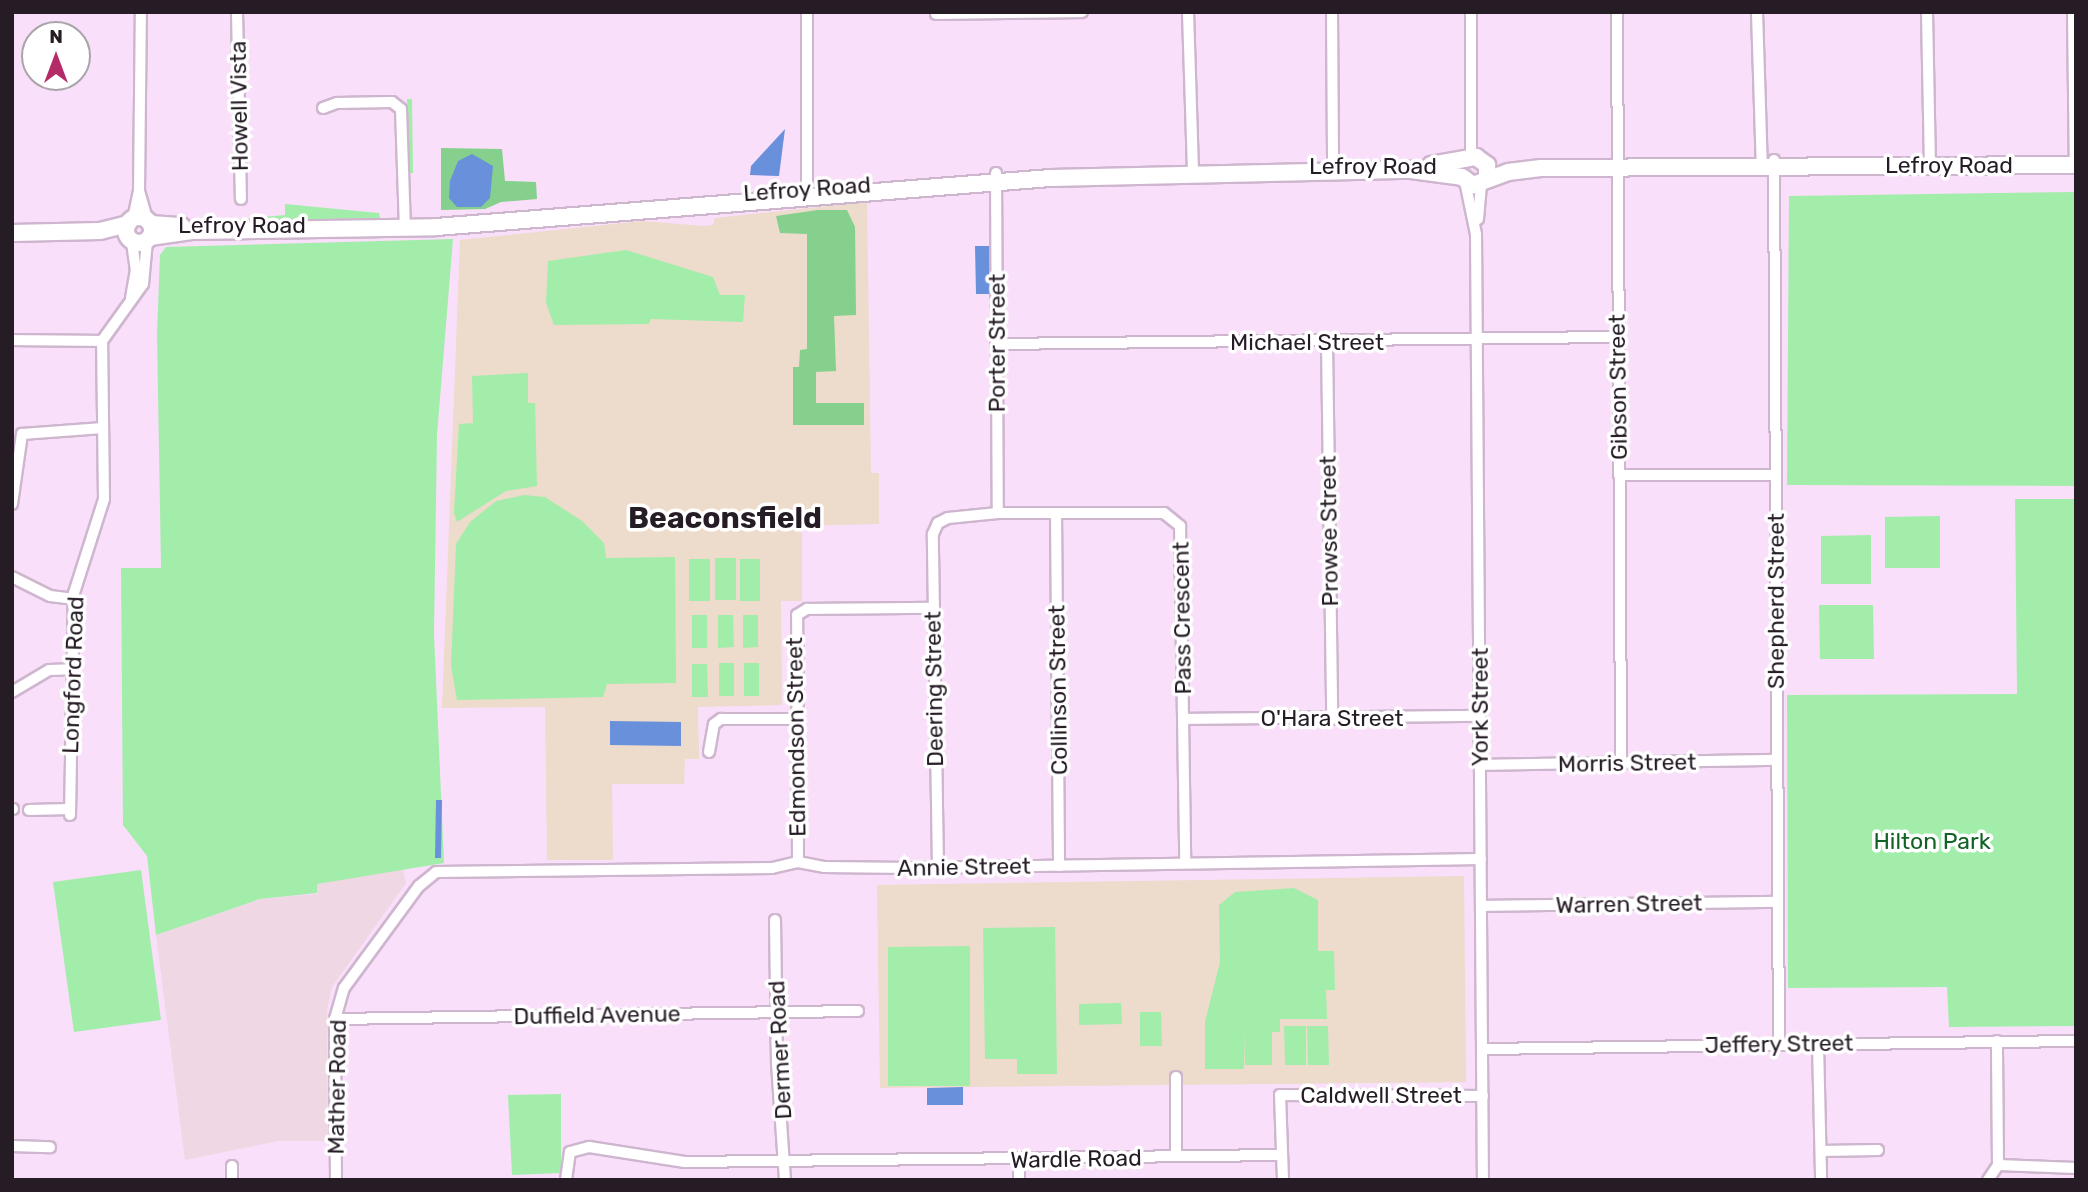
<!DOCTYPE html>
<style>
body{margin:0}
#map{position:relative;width:2088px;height:1192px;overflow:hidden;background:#f9dff9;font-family:Rubik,sans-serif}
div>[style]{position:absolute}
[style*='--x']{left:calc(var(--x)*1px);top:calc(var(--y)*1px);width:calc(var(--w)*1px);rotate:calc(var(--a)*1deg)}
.industrial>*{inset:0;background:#efd7e3}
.education>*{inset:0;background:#eddbcb}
.green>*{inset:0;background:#a3edab}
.forest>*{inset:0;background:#84d08c}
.water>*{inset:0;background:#6990db}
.roads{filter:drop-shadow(2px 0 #cfb6cf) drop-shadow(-2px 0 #cfb6cf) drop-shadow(0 2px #cfb6cf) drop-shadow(0 -2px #cfb6cf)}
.street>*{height:10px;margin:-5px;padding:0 5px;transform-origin:5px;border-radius:5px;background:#fff}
.secondary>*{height:16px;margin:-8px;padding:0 8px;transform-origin:8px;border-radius:8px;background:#fff}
.secondary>.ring{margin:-8px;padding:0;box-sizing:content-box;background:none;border:16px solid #fff;border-radius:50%}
span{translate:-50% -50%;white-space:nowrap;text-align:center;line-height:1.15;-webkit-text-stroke:7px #fff;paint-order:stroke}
.street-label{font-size:23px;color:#261c26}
.park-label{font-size:23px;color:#106225}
.district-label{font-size:30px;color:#261c26;font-weight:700}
.frame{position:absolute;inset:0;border:14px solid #261c26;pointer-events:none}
.north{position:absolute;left:21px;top:21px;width:70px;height:70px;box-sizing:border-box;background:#fff;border:2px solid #a8a4a8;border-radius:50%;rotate:0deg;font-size:19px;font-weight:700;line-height:28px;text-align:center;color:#261c26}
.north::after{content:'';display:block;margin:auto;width:24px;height:32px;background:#b52b68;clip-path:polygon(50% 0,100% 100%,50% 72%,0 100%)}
</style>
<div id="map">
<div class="industrial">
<div style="clip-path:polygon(398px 848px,406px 883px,332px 987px,327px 1010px,328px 1141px,278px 1141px,185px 1160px,156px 935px,261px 899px,317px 894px,317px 884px,325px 883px,324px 860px)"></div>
</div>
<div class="education">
<div style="clip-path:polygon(867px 202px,871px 473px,879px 473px,879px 524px,802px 526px,802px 601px,781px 601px,782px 705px,698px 707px,699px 759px,685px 759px,684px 784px,612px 784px,613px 860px,547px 860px,545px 707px,442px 708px,460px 240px,643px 221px,703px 226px,713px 225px,715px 218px)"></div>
<div style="clip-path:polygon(1464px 876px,1466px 1082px,880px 1088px,877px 885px)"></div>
</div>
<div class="green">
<div style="clip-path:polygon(412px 99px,413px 173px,409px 173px,407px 99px)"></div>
<div style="clip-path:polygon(2076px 192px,2076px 486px,1787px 485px,1789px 196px)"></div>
<div style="clip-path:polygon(285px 204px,379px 213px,380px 218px,220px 221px,285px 215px)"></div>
<div style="clip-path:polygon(453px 239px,437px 435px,434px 634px,444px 863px,317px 884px,317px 893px,260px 899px,156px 935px,147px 856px,123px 825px,121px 568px,161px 568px,157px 334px,160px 255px,166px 247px)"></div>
<div style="clip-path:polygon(626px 250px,713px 277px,720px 295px,745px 295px,743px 322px,651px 319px,649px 324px,554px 325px,546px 303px,548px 261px)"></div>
<div style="clip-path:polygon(528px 373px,528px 403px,535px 403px,537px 486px,506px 491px,457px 522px,454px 513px,459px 424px,473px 423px,472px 376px)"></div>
<div style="clip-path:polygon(524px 495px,545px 497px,582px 521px,604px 543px,606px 558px,675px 557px,676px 683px,607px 684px,603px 697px,457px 700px,451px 666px,456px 544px,470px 522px,496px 501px)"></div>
<div style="clip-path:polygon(2015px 499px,2076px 499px,2076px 1026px,1949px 1027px,1947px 987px,1788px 988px,1787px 695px,2017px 694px)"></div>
<div style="clip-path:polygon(1940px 516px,1940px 568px,1885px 568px,1885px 517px)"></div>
<div style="clip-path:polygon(1871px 535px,1871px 584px,1821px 584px,1821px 536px)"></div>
<div style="clip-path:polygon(715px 558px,736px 558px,736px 600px,715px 600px)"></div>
<div style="clip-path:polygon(689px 559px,710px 559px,710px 601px,689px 601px)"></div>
<div style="clip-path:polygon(740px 559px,760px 559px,760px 601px,740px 601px)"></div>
<div style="clip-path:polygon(1873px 605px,1874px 659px,1820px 659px,1819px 605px)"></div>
<div style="clip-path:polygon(692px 615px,707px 615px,707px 648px,692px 648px)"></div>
<div style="clip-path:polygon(718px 615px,733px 615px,734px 647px,718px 648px)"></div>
<div style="clip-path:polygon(743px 615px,758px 615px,758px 647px,743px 648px)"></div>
<div style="clip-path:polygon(719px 663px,734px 663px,734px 696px,719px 696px)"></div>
<div style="clip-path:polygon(744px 663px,759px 663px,759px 696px,744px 696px)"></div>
<div style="clip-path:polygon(692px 664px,707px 664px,708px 697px,692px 697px)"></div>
<div style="clip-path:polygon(141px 870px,161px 1020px,74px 1032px,53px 882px)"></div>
<div style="clip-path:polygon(1294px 888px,1318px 900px,1318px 951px,1334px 951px,1335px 990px,1326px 990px,1327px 1019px,1280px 1019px,1280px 1032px,1272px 1032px,1272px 1065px,1245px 1065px,1244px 1032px,1244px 1069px,1205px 1069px,1205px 1022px,1220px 962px,1219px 905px,1235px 892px)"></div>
<div style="clip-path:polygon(1055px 927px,1057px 1074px,1017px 1074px,1017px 1059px,985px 1059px,983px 928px)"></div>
<div style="clip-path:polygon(970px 946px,970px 1086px,888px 1086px,888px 947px)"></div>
<div style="clip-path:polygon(1121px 1003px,1122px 1024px,1079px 1025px,1079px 1004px)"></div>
<div style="clip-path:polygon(1140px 1012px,1161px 1012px,1162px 1046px,1140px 1046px)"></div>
<div style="clip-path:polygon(1284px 1026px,1306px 1026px,1306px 1065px,1285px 1065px)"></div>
<div style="clip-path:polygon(1307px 1026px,1328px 1026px,1329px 1065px,1308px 1065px)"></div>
<div style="clip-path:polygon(561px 1094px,561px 1173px,512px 1175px,508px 1095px)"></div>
</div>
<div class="forest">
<div style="clip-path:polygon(441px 148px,502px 149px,505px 181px,536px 182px,537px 199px,501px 202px,485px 209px,441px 210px)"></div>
<div style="clip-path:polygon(818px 210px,847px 210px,855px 227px,856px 315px,834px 316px,836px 371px,816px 372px,816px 403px,864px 403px,864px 425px,793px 425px,793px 367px,799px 367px,800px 350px,807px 349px,807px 234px,780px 233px,776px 216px)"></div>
</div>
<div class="water">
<div style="clip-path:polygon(785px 129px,779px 176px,750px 175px,751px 166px)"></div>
<div style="clip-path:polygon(472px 154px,493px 166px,490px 198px,481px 207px,457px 207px,449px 198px,450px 181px,458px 161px)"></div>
<div style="clip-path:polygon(975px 246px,990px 246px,991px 294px,976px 294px)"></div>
<div style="clip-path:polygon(610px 721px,681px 722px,681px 746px,610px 745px)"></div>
<div style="clip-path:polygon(436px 800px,442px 800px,441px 858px,435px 858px)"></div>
<div style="clip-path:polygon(963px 1087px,963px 1105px,927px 1105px,927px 1088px)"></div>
</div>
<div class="roads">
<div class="street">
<div style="--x:237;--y:12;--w:187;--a:88.8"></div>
<div style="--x:1188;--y:12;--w:163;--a:88.2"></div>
<div style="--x:1332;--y:12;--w:160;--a:89.6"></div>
<div style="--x:1617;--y:12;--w:751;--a:89.69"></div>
<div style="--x:1757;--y:12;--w:155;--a:88.2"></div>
<div style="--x:1927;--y:12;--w:153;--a:88.9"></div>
<div style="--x:2073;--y:12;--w:153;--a:89.3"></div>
<div style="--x:936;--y:14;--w:146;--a:-0.8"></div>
<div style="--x:323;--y:108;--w:15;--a:-20"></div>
<div style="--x:337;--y:103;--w:55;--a:-1"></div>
<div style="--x:392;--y:102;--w:11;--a:38"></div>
<div style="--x:401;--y:109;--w:119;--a:88.1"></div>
<div style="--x:1471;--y:158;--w:146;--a:-90"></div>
<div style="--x:1774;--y:160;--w:883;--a:89.68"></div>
<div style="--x:996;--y:173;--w:340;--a:89.7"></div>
<div style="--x:1465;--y:181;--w:54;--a:78.3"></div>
<div style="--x:1476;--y:234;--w:946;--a:89.58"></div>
<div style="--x:139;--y:191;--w:29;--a:74"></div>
<div style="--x:807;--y:197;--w:185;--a:-90"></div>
<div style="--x:133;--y:219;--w:29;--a:-78"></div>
<div style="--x:139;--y:191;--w:179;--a:-89.4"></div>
<div style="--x:1478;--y:219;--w:36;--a:-85"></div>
<div style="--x:131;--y:298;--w:27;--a:-80"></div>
<div style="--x:136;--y:271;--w:30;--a:-98"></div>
<div style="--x:12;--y:340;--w:90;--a:0.6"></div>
<div style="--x:1327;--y:342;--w:377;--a:89.2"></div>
<div style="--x:996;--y:344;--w:621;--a:-0.65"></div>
<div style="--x:1619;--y:475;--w:157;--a:0"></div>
<div style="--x:12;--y:504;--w:71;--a:-81.9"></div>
<div style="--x:22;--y:434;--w:81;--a:-4.2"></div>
<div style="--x:1056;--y:514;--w:352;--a:89.5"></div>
<div style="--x:12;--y:577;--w:42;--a:26.6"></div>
<div style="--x:50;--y:596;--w:23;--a:7"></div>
<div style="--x:12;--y:692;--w:43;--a:-30.7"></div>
<div style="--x:49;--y:670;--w:23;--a:-2"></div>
<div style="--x:1183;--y:719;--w:297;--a:-0.6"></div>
<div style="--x:709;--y:752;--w:28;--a:-80"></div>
<div style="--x:714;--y:724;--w:9;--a:-36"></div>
<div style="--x:721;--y:719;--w:75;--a:0"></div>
<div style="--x:1480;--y:765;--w:295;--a:-1"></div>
<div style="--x:12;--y:809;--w:1;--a:0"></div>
<div style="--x:29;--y:810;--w:41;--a:-1.4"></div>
<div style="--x:70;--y:815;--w:222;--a:-89"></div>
<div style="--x:74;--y:593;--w:99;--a:-72.3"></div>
<div style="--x:104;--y:499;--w:158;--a:-90.7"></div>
<div style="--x:102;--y:341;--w:70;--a:-54.3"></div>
<div style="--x:143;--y:284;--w:43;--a:-84.7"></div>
<div style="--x:798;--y:862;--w:247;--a:-90.2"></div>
<div style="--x:797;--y:615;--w:12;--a:-31"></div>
<div style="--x:807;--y:609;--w:125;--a:-0.5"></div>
<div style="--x:938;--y:868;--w:334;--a:-90.9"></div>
<div style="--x:933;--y:534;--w:12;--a:-66"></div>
<div style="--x:938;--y:523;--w:11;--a:-27"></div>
<div style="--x:948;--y:518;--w:50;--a:-5.7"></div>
<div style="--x:998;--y:513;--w:166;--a:0"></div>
<div style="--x:1164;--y:513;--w:21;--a:39"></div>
<div style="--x:1180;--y:526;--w:337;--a:89.1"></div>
<div style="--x:1481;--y:906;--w:295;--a:-0.8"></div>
<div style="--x:775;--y:920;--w:143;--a:89.2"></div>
<div style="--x:777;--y:1063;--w:117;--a:86.1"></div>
<div style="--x:335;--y:1019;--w:523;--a:-0.88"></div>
<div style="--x:1818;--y:1043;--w:137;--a:88.7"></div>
<div style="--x:1482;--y:1049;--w:594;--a:-0.77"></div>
<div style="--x:1176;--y:1077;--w:79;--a:90"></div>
<div style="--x:12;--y:1146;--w:38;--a:2"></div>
<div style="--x:1821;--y:1151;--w:57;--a:-1"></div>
<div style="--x:1019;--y:1160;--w:20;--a:90"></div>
<div style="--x:1998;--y:1165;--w:78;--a:2.2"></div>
<div style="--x:232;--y:1180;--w:14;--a:-90"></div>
<div style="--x:336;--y:1180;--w:161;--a:-90.4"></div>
<div style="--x:335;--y:1019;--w:32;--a:-74"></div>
<div style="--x:344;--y:988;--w:127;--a:-53.7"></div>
<div style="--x:419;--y:886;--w:22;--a:-39"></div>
<div style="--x:436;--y:872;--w:336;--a:-0.7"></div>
<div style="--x:772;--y:868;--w:27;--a:-13"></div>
<div style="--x:798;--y:862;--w:26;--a:11"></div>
<div style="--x:824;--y:867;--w:88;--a:0.7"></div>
<div style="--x:912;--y:868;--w:569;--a:-0.91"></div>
<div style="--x:566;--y:1180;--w:28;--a:-82"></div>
<div style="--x:570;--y:1152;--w:20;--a:-15"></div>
<div style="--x:589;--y:1147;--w:97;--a:8.9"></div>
<div style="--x:685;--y:1162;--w:597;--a:-0.67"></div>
<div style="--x:1283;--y:1180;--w:85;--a:-92"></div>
<div style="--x:1280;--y:1095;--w:203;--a:0.3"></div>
<div style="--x:1988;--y:1180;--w:18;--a:-56"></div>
<div style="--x:1998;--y:1165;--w:124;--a:-90.5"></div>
</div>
<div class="secondary">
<div style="--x:1431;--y:165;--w:46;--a:-10.1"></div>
<div style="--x:1476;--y:157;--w:14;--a:36"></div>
<div style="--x:1487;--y:165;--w:13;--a:90"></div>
<div class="ring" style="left:126px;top:217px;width:10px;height:10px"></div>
<div style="--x:151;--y:224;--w:31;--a:4"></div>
<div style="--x:12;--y:233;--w:88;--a:-1.3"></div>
<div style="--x:100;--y:231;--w:29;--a:-14"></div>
<div style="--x:150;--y:237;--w:42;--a:-8.1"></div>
<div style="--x:192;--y:231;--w:244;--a:-0.9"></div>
<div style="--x:436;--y:227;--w:617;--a:-4.56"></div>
<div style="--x:1051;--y:178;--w:360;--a:-1.3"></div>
<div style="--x:1411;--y:170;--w:51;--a:7.8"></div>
<div style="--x:1462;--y:177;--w:14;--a:36"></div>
<div style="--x:1473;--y:185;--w:37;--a:-20"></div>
<div style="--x:1508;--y:172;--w:33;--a:-7"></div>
<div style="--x:1541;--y:168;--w:535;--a:-0.32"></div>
</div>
</div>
<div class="street-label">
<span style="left:239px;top:106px;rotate:-91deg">Howell Vista</span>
<span style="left:1949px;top:165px">Lefroy Road</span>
<span style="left:1373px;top:166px">Lefroy Road</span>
<span style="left:807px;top:189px;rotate:-4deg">Lefroy Road</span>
<span style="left:242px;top:225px">Lefroy Road</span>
<span style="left:1307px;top:342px">Michael Street</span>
<span style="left:997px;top:343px;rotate:-90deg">Porter Street</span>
<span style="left:1618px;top:387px;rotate:-91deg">Gibson Street</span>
<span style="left:1329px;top:531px;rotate:-91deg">Prowse Street</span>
<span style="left:1776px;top:601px;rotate:-90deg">Shepherd Street</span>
<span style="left:1182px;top:618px;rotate:-91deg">Pass Crescent</span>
<span style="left:73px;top:675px;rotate:-88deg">Longford Road</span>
<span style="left:934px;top:689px;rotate:-91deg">Deering Street</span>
<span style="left:1058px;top:690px;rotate:-91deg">Collinson Street</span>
<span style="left:1480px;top:707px;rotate:-90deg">York Street</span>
<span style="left:1332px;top:718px">O'Hara Street</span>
<span style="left:796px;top:737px;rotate:-91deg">Edmondson Street</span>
<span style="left:1627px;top:763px;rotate:-1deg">Morris Street</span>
<span style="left:964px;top:867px;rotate:-1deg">Annie Street</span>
<span style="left:1629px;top:904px;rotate:-1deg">Warren Street</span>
<span style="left:597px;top:1015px;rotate:-1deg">Duffield Avenue</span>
<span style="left:1779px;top:1044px;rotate:-1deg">Jeffery Street</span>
<span style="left:780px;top:1050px;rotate:-93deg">Dermer Road</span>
<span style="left:337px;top:1087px;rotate:-89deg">Mather Road</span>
<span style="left:1381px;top:1095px">Caldwell Street</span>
<span style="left:1076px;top:1159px;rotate:-1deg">Wardle Road</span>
</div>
<div class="park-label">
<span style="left:1932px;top:841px">Hilton Park</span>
</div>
<div class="district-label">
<span style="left:725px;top:518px">Beaconsfield</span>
</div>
<div class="frame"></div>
<div class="north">N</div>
</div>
